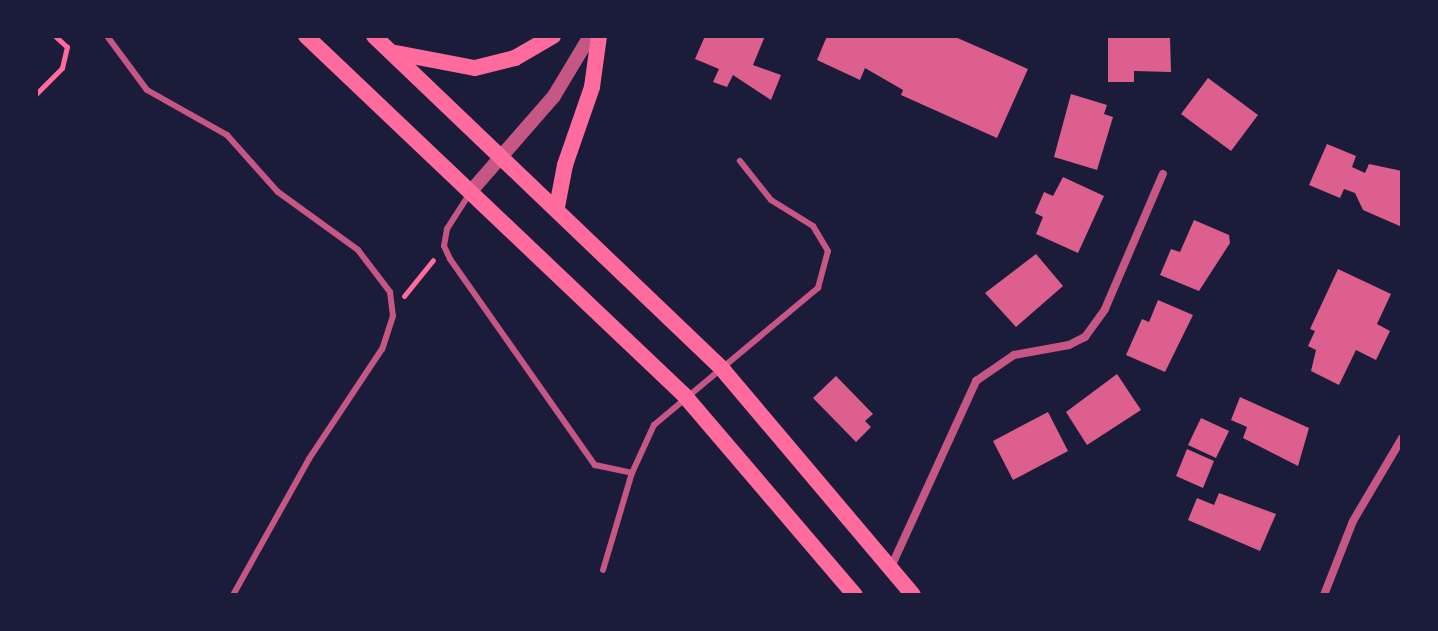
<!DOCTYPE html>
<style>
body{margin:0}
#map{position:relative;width:1438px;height:631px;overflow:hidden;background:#1b1b3a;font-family:"Source Serif 4",serif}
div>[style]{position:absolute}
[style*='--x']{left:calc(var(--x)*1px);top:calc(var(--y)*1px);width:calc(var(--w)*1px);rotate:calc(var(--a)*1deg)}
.building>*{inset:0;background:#dd5f8e}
.path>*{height:5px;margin:-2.5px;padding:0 2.5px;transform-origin:2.5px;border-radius:2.5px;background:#ff6b9d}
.service>*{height:6px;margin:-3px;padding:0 3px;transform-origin:3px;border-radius:3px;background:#c65784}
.minor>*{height:8px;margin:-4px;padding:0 4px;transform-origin:4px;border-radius:4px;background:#c65784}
.tertiary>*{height:14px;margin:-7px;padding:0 7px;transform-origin:7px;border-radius:7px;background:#c65784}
.secondary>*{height:16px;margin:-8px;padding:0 8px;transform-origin:8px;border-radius:8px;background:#ff6b9d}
span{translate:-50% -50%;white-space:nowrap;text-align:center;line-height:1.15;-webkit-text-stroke:8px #1b1b3a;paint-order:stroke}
.frame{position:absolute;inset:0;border:38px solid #1b1b3a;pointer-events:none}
</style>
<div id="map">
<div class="building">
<div style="clip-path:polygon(705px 36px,765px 36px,753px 65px,781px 75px,771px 100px,733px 75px,727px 87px,713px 82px,719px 69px,695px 59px)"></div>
<div style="clip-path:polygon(827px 36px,953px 36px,1028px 69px,997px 138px,901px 95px,903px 90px,865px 68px,860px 80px,817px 60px)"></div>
<div style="clip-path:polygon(1108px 36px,1170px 36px,1171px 72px,1134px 71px,1134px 82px,1108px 82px)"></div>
<div style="clip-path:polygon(1208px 78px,1258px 115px,1231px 151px,1181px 114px)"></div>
<div style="clip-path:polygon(1071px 94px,1107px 105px,1104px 114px,1113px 117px,1097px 170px,1054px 157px)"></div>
<div style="clip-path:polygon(1327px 144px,1356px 156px,1352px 167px,1365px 173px,1369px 164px,1402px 171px,1402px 227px,1363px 210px,1355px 193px,1344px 189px,1340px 198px,1309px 185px)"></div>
<div style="clip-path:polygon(1063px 177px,1104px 196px,1078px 253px,1036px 234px,1043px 217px,1035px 213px,1044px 192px,1053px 196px)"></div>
<div style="clip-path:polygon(1194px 220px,1229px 235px,1230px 243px,1199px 291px,1160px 275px,1171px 249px,1180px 252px)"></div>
<div style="clip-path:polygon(1036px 254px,1063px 286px,1016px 327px,985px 293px)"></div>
<div style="clip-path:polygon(1338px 269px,1391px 294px,1377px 324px,1390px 331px,1376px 360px,1356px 350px,1339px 385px,1311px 371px,1316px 350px,1308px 346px,1315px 331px,1310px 329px)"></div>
<div style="clip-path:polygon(1158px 300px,1193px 315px,1165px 372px,1126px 355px,1142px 319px,1149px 322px)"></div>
<div style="clip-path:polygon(1117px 374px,1141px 410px,1087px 445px,1066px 412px)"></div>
<div style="clip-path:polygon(836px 376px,873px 414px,865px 421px,871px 427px,856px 442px,813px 398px)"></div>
<div style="clip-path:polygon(1240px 397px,1309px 428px,1298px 466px,1243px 438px,1247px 427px,1231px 420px)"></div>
<div style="clip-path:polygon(1048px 412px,1068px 451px,1013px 480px,993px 441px)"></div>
<div style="clip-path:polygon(1201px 418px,1229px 431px,1216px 458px,1188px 445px)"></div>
<div style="clip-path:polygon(1187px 449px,1214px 461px,1203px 488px,1176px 476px)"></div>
<div style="clip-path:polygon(1219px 493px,1276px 514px,1260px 551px,1188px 520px,1197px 498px,1214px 505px)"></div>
</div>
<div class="path">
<div style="--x:36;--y:94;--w:37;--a:-45"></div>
<div style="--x:62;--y:68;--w:22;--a:-77"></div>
<div style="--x:67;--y:47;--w:16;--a:-137"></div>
<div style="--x:404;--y:296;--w:46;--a:-51.1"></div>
</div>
<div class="service">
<div style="--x:107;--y:36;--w:67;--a:53.5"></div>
<div style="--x:147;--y:90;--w:92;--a:29.4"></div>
<div style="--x:227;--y:135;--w:76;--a:48.2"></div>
<div style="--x:278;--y:192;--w:99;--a:35.9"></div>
<div style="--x:358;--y:250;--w:53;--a:52.7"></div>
<div style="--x:390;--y:292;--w:24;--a:83"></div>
<div style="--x:393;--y:316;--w:35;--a:108"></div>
<div style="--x:382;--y:349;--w:132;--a:123.6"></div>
<div style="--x:309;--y:459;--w:156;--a:119.2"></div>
<div style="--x:470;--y:193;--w:43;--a:122.6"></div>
<div style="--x:447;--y:229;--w:17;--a:100"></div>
<div style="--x:444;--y:246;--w:14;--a:65"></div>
<div style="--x:450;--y:259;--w:252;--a:54.9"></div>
<div style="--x:595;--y:465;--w:38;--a:12"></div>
<div style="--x:603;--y:570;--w:101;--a:-73.4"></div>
<div style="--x:632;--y:473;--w:53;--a:-65.4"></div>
<div style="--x:654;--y:425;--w:214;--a:-39.9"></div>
<div style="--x:818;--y:288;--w:38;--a:-75"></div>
<div style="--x:828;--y:251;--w:29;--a:-121"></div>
<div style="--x:813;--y:226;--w:49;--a:-148.2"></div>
<div style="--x:771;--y:200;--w:50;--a:-128.5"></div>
</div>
<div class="minor">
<div style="--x:891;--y:567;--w:205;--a:-65.4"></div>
<div style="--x:976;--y:381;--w:46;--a:-34.4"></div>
<div style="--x:1014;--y:355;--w:56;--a:-10.3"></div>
<div style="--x:1069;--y:345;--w:18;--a:-27"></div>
<div style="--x:1085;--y:337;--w:34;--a:-54"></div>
<div style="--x:1105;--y:309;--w:147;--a:-66.8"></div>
<div style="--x:1324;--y:595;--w:79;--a:-68.6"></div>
<div style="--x:1353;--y:521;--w:96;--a:-59.4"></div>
</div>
<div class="tertiary">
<div style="--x:472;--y:190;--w:125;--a:-48.9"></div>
<div style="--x:554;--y:96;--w:70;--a:-59"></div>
</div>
<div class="secondary">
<div style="--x:306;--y:36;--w:521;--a:43.52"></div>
<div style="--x:684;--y:395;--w:263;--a:49.5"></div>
<div style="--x:374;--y:36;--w:483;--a:43.7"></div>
<div style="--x:723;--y:370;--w:294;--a:49.8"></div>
<div style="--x:396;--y:53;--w:80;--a:10.8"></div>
<div style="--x:475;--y:68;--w:41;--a:-14"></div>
<div style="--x:515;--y:58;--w:44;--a:-30.1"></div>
<div style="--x:557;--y:207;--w:43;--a:-79.2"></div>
<div style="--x:565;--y:165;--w:83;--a:-70.9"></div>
<div style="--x:592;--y:87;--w:51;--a:-82.2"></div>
</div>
<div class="frame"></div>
</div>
